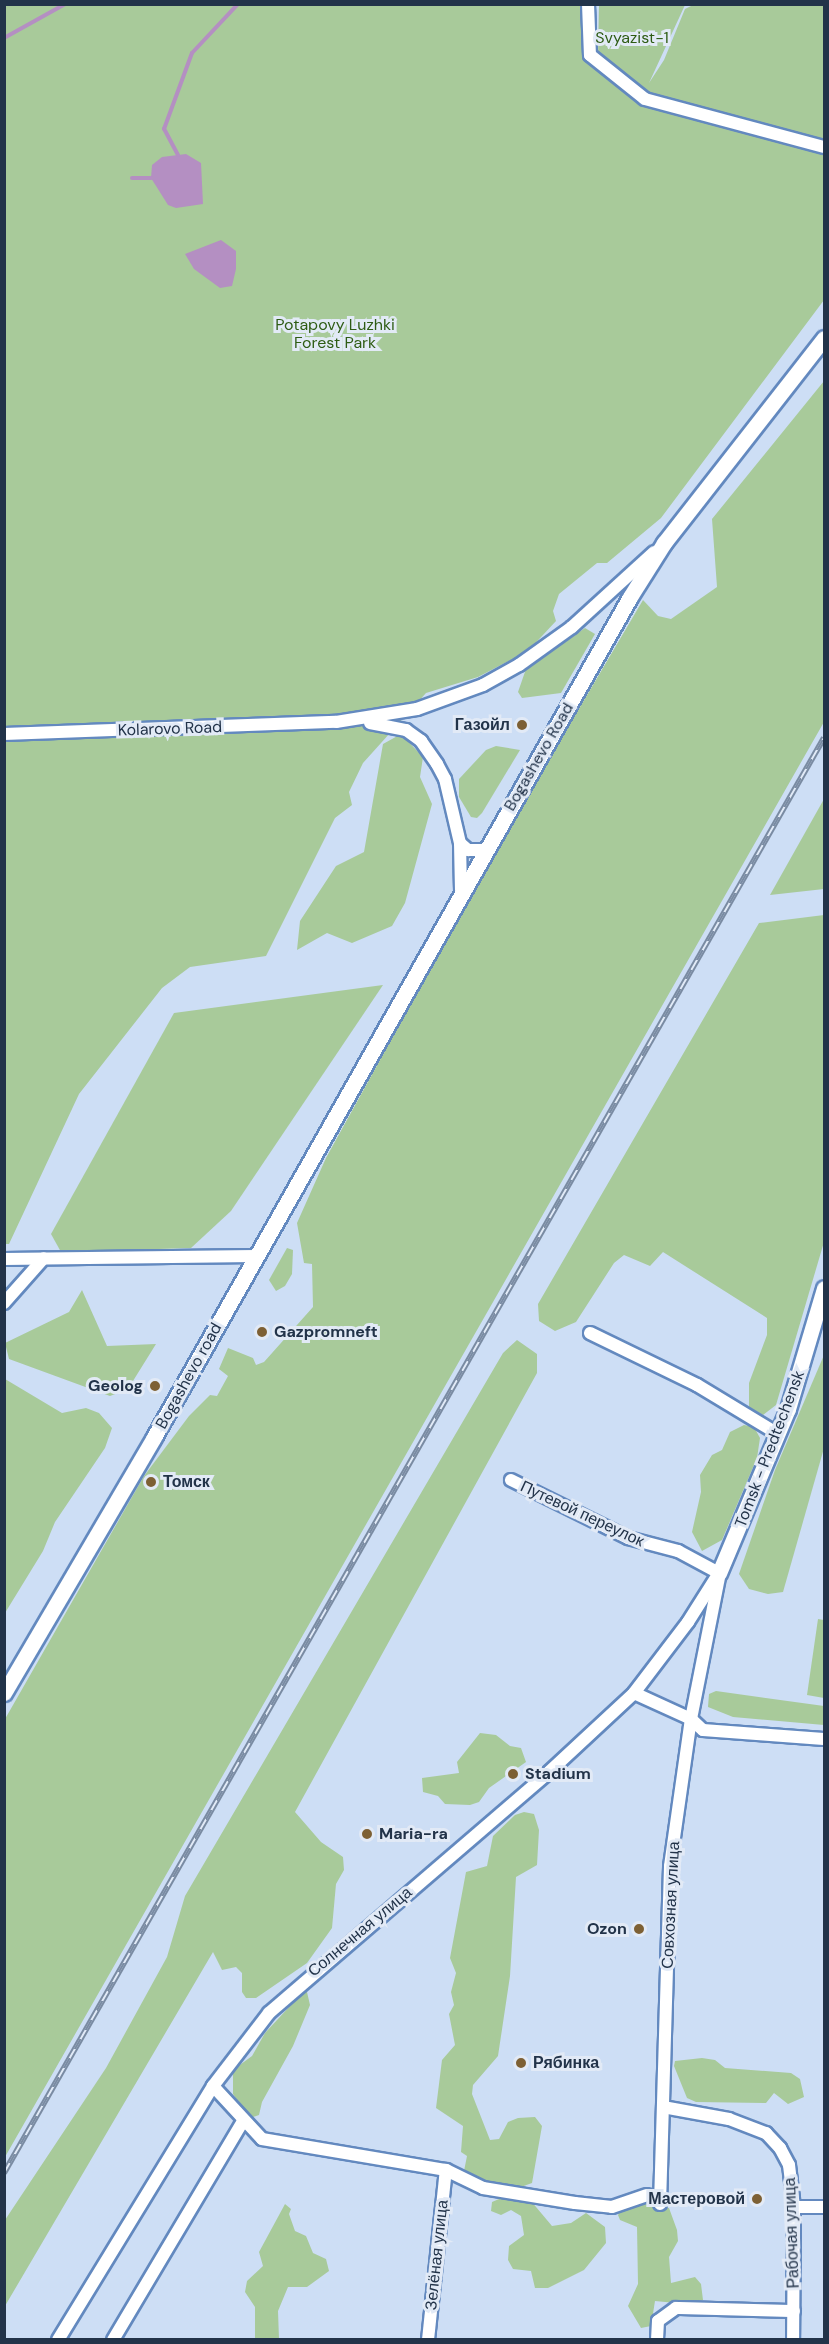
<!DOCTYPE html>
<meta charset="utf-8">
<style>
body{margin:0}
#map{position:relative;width:829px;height:2344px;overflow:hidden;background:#cddef5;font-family:"DM Sans",sans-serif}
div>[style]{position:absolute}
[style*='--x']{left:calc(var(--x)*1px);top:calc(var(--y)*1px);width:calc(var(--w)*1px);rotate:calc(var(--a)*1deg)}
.green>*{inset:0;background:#a8ca9a}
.water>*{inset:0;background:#b48fc2}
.stream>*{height:4px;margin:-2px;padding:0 2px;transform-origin:2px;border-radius:2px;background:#b48fc2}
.roads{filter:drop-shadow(2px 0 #6389bf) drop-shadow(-2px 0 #6389bf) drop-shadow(0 2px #6389bf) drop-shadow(0 -2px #6389bf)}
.minor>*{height:12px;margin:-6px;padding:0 6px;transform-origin:6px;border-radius:6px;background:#fff}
.major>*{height:15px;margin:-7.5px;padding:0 7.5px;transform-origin:7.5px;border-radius:7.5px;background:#fff}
.rail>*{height:6px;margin-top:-3px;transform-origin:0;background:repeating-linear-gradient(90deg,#e2eaf6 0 11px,#7a8ba2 0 22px);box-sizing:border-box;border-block:2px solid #7a8ba2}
.dots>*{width:16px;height:16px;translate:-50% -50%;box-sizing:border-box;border:3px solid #e2eaf6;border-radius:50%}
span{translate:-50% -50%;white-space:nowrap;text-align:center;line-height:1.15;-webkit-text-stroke:6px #e2eaf6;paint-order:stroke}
.park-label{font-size:16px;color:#2e5c14}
.poi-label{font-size:16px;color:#223349;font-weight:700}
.right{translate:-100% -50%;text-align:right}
.left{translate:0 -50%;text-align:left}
.street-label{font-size:16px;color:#223349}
.frame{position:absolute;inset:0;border:6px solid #223349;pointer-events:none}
</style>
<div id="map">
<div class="green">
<div style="clip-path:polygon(4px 5px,596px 5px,594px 53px,598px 55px,599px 5px,685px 5px,649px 83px,664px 60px,685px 9px,693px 5px,824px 5px,824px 300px,661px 518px,607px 563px,597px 563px,559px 594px,553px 611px,556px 621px,528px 651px,478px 677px,426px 693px,363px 763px,349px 792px,352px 805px,335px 818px,266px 956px,190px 967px,162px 988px,79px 1094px,9px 1244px,4px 1244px)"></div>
<div style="clip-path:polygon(824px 381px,824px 722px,5px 2157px,5px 1719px,144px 1476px,189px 1416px,210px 1395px,217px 1396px,228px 1376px,219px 1369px,228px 1348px,253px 1358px,256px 1365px,264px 1362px,313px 1307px,312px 1264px,304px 1263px,297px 1223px,326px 1158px,494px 853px,643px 600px,658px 616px,671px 619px,717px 587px,712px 519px)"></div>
<div style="clip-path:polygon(585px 628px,595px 634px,561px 693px,522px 698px,518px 692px,526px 669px)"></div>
<div style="clip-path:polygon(401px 734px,423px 757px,420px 777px,432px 804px,405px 903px,392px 926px,352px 943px,327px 933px,297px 950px,300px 921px,336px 866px,364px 852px,383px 744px)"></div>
<div style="clip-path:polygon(496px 746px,520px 750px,482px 813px,477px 818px,471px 817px,459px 797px,459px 779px,486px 750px)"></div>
<div style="clip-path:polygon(824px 799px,824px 889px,770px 895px)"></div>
<div style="clip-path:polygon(824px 915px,824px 1242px,776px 1405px,763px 1415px,749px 1407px,749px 1383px,767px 1335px,767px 1318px,663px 1252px,650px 1266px,624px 1255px,614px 1263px,576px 1322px,555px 1331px,539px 1321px,538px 1304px,759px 923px)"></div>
<div style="clip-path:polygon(383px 985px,231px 1211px,191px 1248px,61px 1252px,51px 1234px,174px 1013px)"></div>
<div style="clip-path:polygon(287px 1248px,293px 1250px,292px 1274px,285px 1286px,276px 1291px,269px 1280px)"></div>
<div style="clip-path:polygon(82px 1290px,107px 1346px,156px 1344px,128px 1389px,110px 1396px,9px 1359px,5px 1343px,69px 1312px)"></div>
<div style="clip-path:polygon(517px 1340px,537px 1354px,537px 1373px,295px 1812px,321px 1842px,343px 1857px,344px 1870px,336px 1884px,332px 1928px,307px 1963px,256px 1998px,246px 1998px,242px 1992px,242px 1973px,236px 1967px,222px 1970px,213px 1952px,5px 2306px,5px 2220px,106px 2068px,167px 1957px,185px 1896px,503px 1353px)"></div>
<div style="clip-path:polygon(824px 1355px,824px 1448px,783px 1592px,768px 1594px,749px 1589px,739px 1574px,775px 1470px)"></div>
<div style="clip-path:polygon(5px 1379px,62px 1413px,86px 1408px,99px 1413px,112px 1428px,105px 1448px,55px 1522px,43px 1551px,5px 1613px)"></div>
<div style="clip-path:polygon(744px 1425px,754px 1427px,760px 1438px,757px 1458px,722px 1540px,702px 1551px,692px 1532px,701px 1492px,700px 1475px,712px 1455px,722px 1450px,730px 1432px)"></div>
<div style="clip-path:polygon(818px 1619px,824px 1620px,824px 1698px,807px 1695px)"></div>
<div style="clip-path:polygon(716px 1691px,824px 1706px,824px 1725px,733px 1717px,708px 1707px,709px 1694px)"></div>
<div style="clip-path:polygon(480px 1733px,496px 1735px,510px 1746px,521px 1748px,526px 1762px,489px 1788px,479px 1802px,470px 1805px,445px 1804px,438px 1796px,423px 1792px,422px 1778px,459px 1773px,457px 1762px)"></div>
<div style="clip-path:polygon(524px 1812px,534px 1814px,539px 1830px,537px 1865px,516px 1877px,510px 1976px,498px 2056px,473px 2085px,472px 2094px,490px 2140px,499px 2139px,508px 2122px,518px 2118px,535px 2117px,542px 2126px,532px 2183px,518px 2188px,487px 2186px,469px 2178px,464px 2171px,467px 2156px,461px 2152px,463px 2126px,436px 2108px,442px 2060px,455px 2045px,449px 2014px,454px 2005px,451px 1992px,456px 1973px,450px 1958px,466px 1872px,487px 1866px,493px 1836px,515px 1815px)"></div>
<div style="clip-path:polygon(303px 1992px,307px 1992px,310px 2005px,293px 2046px,262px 2102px,259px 2115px,250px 2118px,233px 2094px,233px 2070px,252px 2056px,265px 2033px)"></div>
<div style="clip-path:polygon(702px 2058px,715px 2060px,725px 2068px,791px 2073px,800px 2079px,804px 2097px,788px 2104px,774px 2093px,766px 2103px,696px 2102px,687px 2098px,674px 2066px,675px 2061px)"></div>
<div style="clip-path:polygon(506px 2196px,531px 2201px,552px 2226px,571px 2223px,586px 2213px,605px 2227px,606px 2243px,584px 2270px,548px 2288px,535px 2288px,531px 2271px,513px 2269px,508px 2260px,509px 2246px,524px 2235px,521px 2216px,511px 2210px,501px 2215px,491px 2211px,492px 2202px)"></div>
<div style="clip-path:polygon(650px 2198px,655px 2205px,669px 2208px,677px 2230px,678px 2241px,669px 2257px,671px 2283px,695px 2277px,701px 2284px,703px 2300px,686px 2304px,655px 2301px,651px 2326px,641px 2328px,628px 2306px,638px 2284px,637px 2227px,620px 2220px,618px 2215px,625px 2205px)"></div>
<div style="clip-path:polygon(285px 2204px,291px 2209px,289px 2214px,295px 2231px,306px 2236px,313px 2253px,326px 2259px,329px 2271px,307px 2287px,288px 2287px,278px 2311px,279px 2339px,255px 2339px,255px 2307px,245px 2292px,247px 2281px,263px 2266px,259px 2252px)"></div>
</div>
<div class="water">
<div style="clip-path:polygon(186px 154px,201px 163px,203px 204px,176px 208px,168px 205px,151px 178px,152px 165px,162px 157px)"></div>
<div style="clip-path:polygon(221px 240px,236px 251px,236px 269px,232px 286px,220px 288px,194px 269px,185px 254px)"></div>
</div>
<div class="stream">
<div style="--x:4;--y:38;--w:70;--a:-29.1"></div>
<div style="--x:178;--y:155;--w:30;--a:-118"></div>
<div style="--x:164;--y:129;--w:81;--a:-69.8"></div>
<div style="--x:192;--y:53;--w:67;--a:-46.8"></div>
<div style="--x:132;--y:178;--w:19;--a:0"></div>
</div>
<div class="roads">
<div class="minor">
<div style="--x:588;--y:4;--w:51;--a:87.8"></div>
<div style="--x:590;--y:55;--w:70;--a:38.7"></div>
<div style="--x:645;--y:99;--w:185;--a:15"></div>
<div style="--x:370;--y:723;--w:37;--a:11"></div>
<div style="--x:406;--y:730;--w:19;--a:36"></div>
<div style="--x:421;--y:741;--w:28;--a:55"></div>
<div style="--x:437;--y:764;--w:17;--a:62"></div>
<div style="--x:445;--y:779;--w:66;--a:76.8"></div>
<div style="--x:460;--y:843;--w:47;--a:88.8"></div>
<div style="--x:4;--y:734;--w:332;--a:-2.1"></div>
<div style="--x:336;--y:722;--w:82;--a:-9.1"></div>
<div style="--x:417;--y:709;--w:70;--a:-20"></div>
<div style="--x:483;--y:685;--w:41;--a:-29.1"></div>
<div style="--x:519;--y:665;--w:65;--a:-35.6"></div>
<div style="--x:572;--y:627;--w:111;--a:-42.4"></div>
<div style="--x:460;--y:843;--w:11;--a:41"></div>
<div style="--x:468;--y:850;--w:16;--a:0"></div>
<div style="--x:4;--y:1259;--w:252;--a:-0.7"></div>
<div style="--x:4;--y:1303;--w:60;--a:-48.4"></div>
<div style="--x:590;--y:1333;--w:119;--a:25.9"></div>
<div style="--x:697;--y:1385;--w:95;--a:31.2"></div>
<div style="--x:511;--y:1480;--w:131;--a:26.4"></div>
<div style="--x:628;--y:1538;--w:52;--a:14.6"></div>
<div style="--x:678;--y:1551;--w:47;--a:28.2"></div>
<div style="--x:634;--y:1693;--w:63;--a:24.5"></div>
<div style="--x:691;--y:1719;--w:16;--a:43"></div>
<div style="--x:703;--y:1730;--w:121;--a:4.3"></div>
<div style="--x:213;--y:2086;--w:72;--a:47.2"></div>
<div style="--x:262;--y:2139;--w:187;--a:9.6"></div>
<div style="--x:446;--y:2170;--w:41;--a:25.9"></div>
<div style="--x:483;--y:2188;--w:93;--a:9.3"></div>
<div style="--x:575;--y:2203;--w:37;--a:6"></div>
<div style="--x:612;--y:2207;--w:37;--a:-19"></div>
<div style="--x:663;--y:2107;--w:67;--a:10.3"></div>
<div style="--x:729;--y:2119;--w:40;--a:21"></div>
<div style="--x:766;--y:2133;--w:21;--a:47"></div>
<div style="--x:780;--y:2148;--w:19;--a:62"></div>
<div style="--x:789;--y:2165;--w:42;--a:83.2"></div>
<div style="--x:794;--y:2207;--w:133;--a:90.4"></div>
<div style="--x:660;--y:2204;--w:338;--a:-88.3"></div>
<div style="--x:670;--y:1866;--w:148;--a:-81.9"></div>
<div style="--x:691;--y:1719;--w:145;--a:-78.8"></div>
<div style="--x:794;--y:2207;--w:30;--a:0"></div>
<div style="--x:58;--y:2340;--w:298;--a:-58.6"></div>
<div style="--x:213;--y:2086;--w:92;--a:-52.5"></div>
<div style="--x:269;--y:2013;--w:369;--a:-40.7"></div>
<div style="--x:549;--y:1772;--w:116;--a:-42.9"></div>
<div style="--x:634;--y:1693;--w:89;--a:-52.7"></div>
<div style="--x:688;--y:1622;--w:58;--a:-57.7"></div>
<div style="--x:113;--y:2340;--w:255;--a:-59.3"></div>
<div style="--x:428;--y:2340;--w:171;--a:-84"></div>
<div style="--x:657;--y:2340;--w:19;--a:-87"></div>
<div style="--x:658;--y:2321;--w:22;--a:-36"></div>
<div style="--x:676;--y:2308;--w:118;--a:1.5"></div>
</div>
<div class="major">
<div style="--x:719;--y:1573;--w:178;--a:-67.2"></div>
<div style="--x:788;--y:1409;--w:126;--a:-73.4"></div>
<div style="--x:4;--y:1693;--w:297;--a:-59.6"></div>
<div style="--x:154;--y:1437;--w:965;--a:-60.46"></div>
<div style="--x:630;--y:597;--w:64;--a:-57.8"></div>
<div style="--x:664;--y:543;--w:260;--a:-52"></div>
</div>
</div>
<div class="rail">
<div style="--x:4;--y:2173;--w:1653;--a:-60.26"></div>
</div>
<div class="dots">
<div style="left:522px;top:725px;background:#7d6034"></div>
<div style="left:262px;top:1332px;background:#7d6034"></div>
<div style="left:155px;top:1386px;background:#7d6034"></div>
<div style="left:151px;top:1482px;background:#7d6034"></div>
<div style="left:513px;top:1774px;background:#7d6034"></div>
<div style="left:367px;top:1834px;background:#7d6034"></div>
<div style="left:639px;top:1929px;background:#7d6034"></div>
<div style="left:521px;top:2063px;background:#7d6034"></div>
<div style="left:757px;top:2199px;background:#7d6034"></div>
</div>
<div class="park-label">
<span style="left:632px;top:38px">Svyazist-1</span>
<span style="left:335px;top:334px">Potapovy Luzhki<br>Forest Park</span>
</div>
<div class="poi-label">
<span class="right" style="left:510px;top:725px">Газойл</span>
<span class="left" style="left:274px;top:1332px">Gazpromneft</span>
<span class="right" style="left:143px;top:1386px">Geolog</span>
<span class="left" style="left:163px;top:1482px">Томск</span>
<span class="left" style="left:525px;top:1774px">Stadium</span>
<span class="left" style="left:379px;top:1834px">Maria-ra</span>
<span class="right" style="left:627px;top:1929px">Ozon</span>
<span class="left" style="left:533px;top:2063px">Рябинка</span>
<span class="right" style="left:745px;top:2199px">Мастеровой</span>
</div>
<div class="street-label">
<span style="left:170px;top:729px;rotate:-2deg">Kolarovo Road</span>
<span style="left:539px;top:757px;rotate:-60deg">Bogashevo Road</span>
<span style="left:189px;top:1376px;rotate:-61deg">Bogashevo road</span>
<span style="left:770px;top:1449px;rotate:-69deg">Tomsk - Predtechensk</span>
<span style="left:582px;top:1514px;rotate:25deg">Путевой переулок</span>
<span style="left:671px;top:1905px;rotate:-87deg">Совхозная улица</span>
<span style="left:360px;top:1932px;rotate:-40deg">Солнечная улица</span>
<span style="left:792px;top:2233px;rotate:-92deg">Рабочая улица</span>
<span style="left:437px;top:2255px;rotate:-84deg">Зелёная улица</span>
</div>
<div class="frame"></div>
</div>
